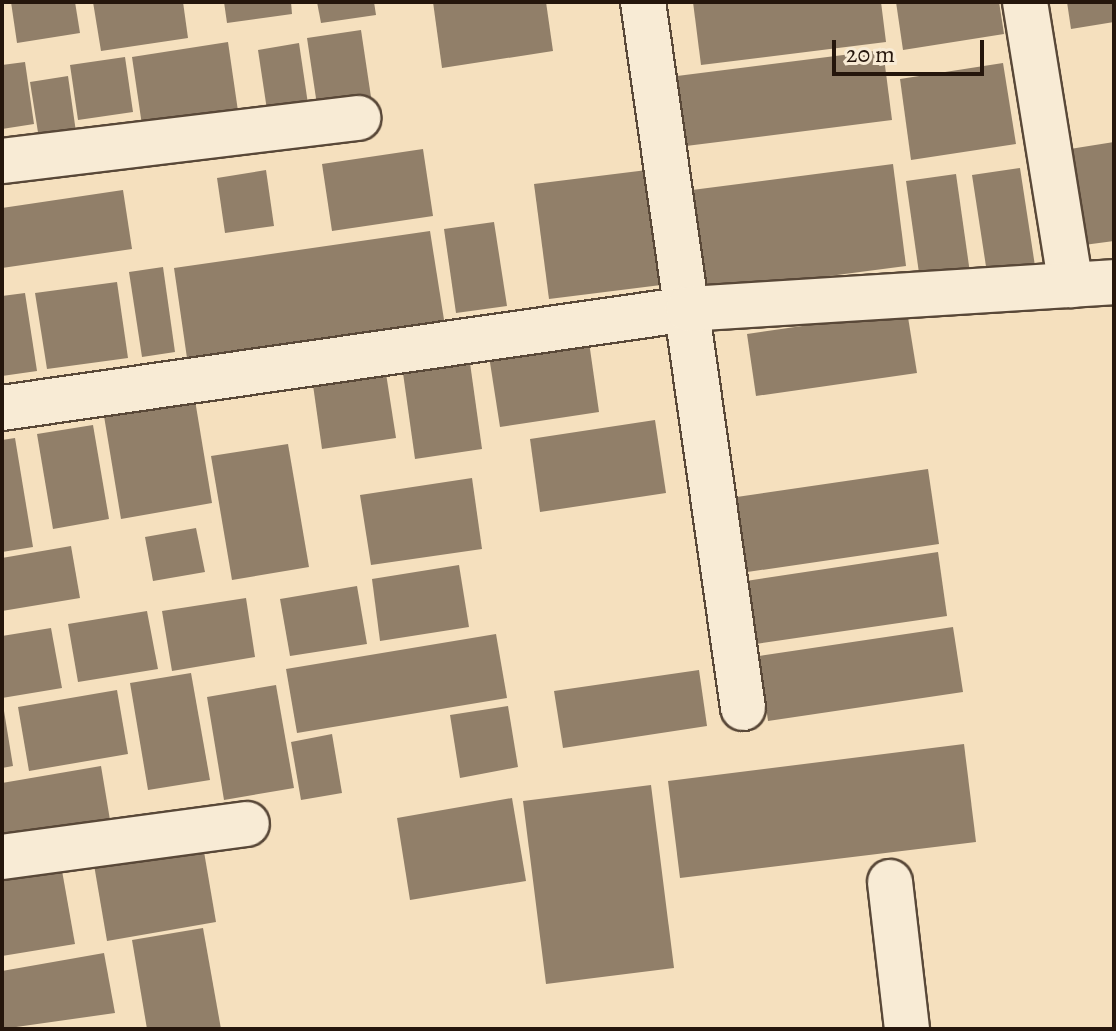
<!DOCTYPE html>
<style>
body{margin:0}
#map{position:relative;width:1116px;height:1031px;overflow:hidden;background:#f5e0be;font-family:Alegreya,serif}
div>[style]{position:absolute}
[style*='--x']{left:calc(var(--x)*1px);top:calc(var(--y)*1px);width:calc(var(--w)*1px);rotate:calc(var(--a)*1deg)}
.building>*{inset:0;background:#917f69}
.roads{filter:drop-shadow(2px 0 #594838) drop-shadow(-2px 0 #594838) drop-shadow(0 2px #594838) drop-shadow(0 -2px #594838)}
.minor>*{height:44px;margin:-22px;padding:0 22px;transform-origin:22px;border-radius:22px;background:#f8ebd5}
span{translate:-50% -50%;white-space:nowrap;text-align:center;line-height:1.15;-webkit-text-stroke:7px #f8ebd5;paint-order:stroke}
.frame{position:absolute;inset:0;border:4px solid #25160c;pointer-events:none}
.scale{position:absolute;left:832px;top:40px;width:152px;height:36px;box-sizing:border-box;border:4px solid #25160c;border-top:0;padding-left:10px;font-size:24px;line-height:28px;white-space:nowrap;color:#25160c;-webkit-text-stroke:6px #f8ebd5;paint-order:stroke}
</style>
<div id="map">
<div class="building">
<div style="clip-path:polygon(11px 2px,75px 2px,80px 33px,17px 43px)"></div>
<div style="clip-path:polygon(93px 2px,183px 2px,188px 38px,101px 51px)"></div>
<div style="clip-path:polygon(224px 2px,291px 2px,292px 14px,227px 23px)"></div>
<div style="clip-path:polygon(317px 2px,374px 2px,376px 15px,321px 23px)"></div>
<div style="clip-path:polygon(433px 2px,546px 2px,553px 51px,442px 68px)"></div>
<div style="clip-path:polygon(693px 2px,881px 2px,886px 42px,701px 65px)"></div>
<div style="clip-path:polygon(896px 2px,999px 2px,1004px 34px,903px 50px)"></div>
<div style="clip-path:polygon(1067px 2px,1114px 2px,1114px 22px,1071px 29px)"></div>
<div style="clip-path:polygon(361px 30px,371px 97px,317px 105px,307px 38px)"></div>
<div style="clip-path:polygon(228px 42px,239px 118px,143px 132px,132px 57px)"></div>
<div style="clip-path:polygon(299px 43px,308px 104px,267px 110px,258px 50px)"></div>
<div style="clip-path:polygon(883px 50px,892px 120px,686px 146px,677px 76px)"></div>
<div style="clip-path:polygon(125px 57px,133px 112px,78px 120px,70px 65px)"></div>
<div style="clip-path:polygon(25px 62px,34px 124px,2px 129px,2px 65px)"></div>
<div style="clip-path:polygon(1003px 63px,1016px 144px,911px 160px,900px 79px)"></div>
<div style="clip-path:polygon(68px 76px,77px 139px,40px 145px,30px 82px)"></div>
<div style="clip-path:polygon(1114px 142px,1114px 241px,1084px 245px,1070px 149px)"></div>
<div style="clip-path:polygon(423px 149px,433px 216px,332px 231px,322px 164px)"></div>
<div style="clip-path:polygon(893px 164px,906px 266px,705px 292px,692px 190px)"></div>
<div style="clip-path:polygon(1020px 168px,1035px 266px,987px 273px,972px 175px)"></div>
<div style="clip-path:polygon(266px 170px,274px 226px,225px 233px,217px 178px)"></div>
<div style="clip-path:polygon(647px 170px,661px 285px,549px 299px,534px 184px)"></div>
<div style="clip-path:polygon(956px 174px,970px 273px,920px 280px,906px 181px)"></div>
<div style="clip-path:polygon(123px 190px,132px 249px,2px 268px,2px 208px)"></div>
<div style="clip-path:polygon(494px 222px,507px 306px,456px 313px,444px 229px)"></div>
<div style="clip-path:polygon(430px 231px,445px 326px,188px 365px,174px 268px)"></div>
<div style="clip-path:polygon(163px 267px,175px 352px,142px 357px,129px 272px)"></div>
<div style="clip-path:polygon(117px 282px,128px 358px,47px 369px,35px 293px)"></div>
<div style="clip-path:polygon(25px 293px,37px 371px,2px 376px,2px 296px)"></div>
<div style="clip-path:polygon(907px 311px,917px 373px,756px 396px,747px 334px)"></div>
<div style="clip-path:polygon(589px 342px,599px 412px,500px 427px,489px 356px)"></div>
<div style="clip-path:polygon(470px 363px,482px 449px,415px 459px,403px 373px)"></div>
<div style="clip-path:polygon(385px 367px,396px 438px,322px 449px,312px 378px)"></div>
<div style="clip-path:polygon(195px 400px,212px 503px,121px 519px,104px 416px)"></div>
<div style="clip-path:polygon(655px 420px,666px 493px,540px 512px,530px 439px)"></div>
<div style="clip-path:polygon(93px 425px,109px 519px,53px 529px,37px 434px)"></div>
<div style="clip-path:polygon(15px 438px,33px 547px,2px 552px,2px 440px)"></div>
<div style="clip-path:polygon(288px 444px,309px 567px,232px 580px,211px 456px)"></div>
<div style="clip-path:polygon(928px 469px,939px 544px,734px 574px,723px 499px)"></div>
<div style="clip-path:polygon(472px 478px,482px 549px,371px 565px,360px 495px)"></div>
<div style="clip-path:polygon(196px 528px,205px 572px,153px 581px,145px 537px)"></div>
<div style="clip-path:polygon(71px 546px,80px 598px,2px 611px,2px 558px)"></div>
<div style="clip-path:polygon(938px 552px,947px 616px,756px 644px,746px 581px)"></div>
<div style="clip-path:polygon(459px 565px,469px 627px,380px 641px,372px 579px)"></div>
<div style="clip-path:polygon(357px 586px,367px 644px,290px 656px,280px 599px)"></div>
<div style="clip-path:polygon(246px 598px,255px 657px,172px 671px,162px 611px)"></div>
<div style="clip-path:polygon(147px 611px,158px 669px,78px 682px,68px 624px)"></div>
<div style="clip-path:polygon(953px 627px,963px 692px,768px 721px,759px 656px)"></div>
<div style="clip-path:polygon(51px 628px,62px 688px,2px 698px,2px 636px)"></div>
<div style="clip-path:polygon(496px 634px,507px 698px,297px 733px,286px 669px)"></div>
<div style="clip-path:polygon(699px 670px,707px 726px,563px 748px,554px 691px)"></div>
<div style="clip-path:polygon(191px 673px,210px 780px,148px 790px,130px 683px)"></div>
<div style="clip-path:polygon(276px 685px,294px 788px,224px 800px,207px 697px)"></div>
<div style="clip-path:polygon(117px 690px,128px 754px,29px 771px,18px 707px)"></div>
<div style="clip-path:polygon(508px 706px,518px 767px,460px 778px,450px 715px)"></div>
<div style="clip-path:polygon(4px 711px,13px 766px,2px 768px,2px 712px)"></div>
<div style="clip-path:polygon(332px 734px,342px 793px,301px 800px,291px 742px)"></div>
<div style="clip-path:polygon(964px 744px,976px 842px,680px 878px,668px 781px)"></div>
<div style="clip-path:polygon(101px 766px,111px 826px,2px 845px,2px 783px)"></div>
<div style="clip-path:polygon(651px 785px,674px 968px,546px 984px,523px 801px)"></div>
<div style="clip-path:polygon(512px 798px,526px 881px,410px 900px,397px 818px)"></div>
<div style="clip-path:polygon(202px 840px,216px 922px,107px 941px,93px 859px)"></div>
<div style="clip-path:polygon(61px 865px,75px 944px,2px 956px,2px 875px)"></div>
<div style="clip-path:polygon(203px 928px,221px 1029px,147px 1029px,132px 940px)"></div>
<div style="clip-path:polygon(104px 953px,115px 1013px,2px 1029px,2px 971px)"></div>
</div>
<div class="roads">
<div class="minor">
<div style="--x:643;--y:2;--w:713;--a:81.94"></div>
<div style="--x:1025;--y:2;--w:287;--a:80.8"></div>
<div style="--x:2;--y:161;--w:359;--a:-6.9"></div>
<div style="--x:2;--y:408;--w:693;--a:-8.21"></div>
<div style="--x:688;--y:309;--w:427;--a:-3.6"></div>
<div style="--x:2;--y:857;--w:247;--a:-7.7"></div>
<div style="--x:890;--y:882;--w:148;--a:83.4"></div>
</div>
</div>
<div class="frame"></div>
<div class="scale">20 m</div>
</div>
